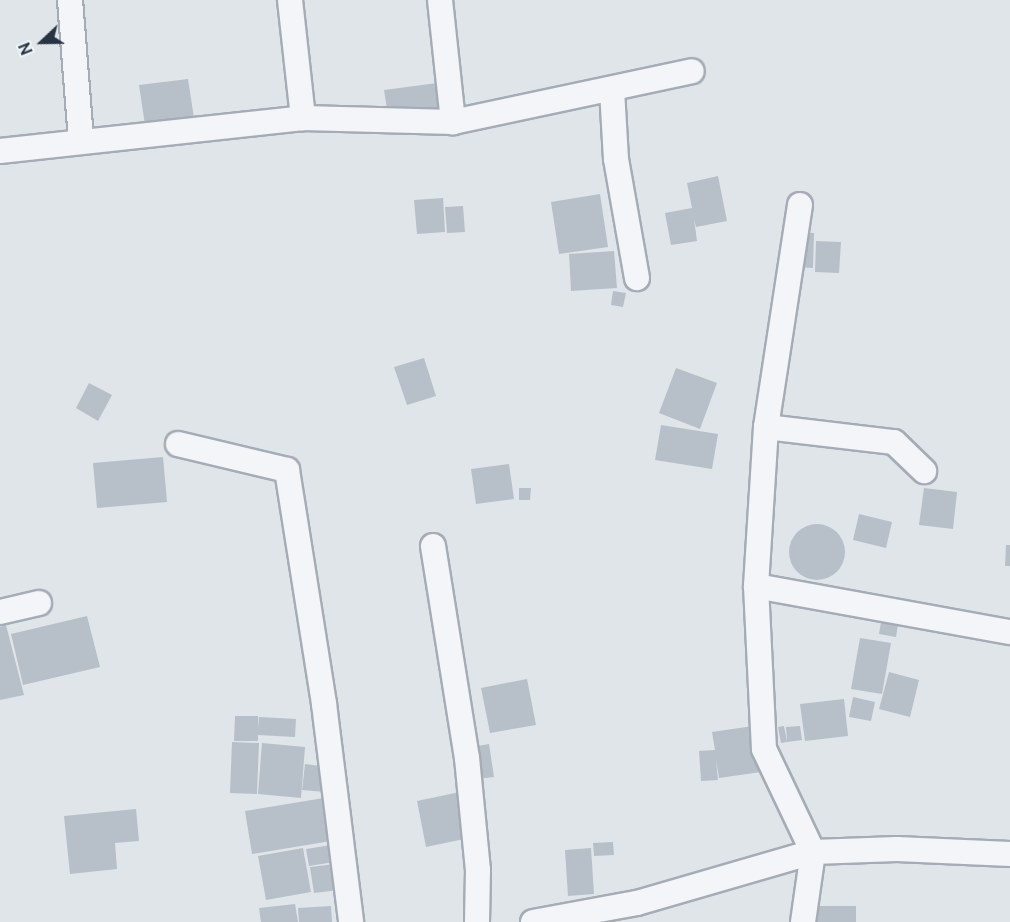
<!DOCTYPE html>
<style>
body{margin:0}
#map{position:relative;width:1010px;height:922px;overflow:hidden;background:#e0e5ea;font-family:Ubuntu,sans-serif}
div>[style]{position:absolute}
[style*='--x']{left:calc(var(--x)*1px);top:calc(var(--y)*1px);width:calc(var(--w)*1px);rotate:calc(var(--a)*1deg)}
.building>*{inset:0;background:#b7bfc8}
.round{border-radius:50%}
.roads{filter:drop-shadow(2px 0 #a5acb5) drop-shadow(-2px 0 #a5acb5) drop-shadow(0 2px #a5acb5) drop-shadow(0 -2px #a5acb5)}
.minor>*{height:24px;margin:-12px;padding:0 12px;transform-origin:12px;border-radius:12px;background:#f3f5f8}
span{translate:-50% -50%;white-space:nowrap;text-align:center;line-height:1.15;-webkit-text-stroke:6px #f0f4f7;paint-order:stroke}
.north{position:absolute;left:12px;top:12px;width:60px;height:60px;-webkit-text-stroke:4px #f0f4f7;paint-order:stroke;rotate:248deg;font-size:16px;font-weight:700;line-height:24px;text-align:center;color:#283443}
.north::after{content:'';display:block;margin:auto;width:21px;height:27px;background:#283443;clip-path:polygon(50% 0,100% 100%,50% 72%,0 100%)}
</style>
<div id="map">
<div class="building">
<div style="clip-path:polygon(188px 79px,194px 118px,145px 125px,139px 85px)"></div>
<div style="clip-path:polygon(445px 82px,449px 114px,389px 122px,384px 90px)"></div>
<div style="clip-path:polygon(718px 176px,727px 221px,696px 227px,694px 219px,697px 241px,671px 245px,665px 213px,692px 208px,687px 183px)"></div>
<div style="clip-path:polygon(600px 194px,608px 247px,559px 254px,551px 202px)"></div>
<div style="clip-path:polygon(443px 198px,445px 232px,417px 234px,414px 200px)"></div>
<div style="clip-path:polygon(463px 206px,465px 232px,447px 233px,445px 207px)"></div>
<div style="clip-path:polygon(797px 232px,814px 233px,813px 268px,796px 267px)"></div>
<div style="clip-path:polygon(816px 241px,841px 242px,839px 273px,815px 272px)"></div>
<div style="clip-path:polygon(614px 251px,617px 288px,571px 291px,569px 254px)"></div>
<div style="clip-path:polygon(613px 291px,626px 293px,623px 307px,611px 305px)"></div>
<div style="clip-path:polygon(424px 358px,436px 396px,407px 405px,394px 367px)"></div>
<div style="clip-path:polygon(676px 368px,717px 383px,700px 429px,659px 413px)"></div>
<div style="clip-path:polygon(89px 383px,112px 395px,98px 421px,76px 408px)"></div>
<div style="clip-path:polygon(661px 425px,718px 434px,712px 469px,655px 460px)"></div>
<div style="clip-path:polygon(163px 457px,167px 502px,97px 508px,93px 463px)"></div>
<div style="clip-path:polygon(509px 464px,514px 499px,476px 504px,471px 469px)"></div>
<div style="clip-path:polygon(519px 488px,531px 488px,530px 500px,519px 500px)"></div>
<div style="clip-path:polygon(924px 488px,957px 492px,953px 529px,919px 525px)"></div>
<div style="clip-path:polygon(859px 514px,892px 522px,886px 548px,853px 540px)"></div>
<div class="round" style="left:789px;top:524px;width:56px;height:56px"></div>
<div style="clip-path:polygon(1006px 545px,1010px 545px,1010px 566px,1005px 566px)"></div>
<div style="clip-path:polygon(87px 616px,100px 667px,23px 685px,11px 634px)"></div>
<div style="clip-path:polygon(882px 616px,899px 618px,896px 637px,879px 634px)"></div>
<div style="clip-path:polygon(6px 625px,24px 695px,0 700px,0 627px)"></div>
<div style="clip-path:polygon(860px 638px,891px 643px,882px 694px,851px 689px)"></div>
<div style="clip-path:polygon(889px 672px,919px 680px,910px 717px,879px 709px)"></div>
<div style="clip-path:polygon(527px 679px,536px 725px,490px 733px,481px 688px)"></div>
<div style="clip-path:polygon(853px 697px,875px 702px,871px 721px,849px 717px)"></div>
<div style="clip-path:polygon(844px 699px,848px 736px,805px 741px,800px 704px)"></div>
<div style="clip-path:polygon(235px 716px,258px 716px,258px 729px,259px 717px,296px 719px,295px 737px,258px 735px,258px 741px,234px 741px)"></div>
<div style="clip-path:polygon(753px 726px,761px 772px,719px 778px,716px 760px,718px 780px,701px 781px,699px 751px,715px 750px,712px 732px)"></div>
<div style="clip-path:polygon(784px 726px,787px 742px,781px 743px,778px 727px)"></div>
<div style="clip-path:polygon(800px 726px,802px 740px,787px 742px,786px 727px)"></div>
<div style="clip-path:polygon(232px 742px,259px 743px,257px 794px,230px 793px)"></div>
<div style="clip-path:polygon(262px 743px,305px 747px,301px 798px,258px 794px)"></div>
<div style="clip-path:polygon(489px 744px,494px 777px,477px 779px,472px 747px)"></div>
<div style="clip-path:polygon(305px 764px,328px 767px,325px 792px,302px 790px)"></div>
<div style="clip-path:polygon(460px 792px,469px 838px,426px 847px,417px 801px)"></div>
<div style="clip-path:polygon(324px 798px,331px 841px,252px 854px,245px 811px)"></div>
<div style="clip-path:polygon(136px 809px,139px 841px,115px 843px,117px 869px,70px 874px,64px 816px)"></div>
<div style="clip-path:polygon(613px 842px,614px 855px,594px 856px,593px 843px)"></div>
<div style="clip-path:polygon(331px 845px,334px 862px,309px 866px,306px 849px)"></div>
<div style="clip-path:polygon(303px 848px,311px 892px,266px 900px,258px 856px)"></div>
<div style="clip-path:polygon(591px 848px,594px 894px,568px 896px,565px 850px)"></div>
<div style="clip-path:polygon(335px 864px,338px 890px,314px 893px,310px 867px)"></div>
<div style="clip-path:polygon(295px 904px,298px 922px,261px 922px,259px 908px)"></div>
<div style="clip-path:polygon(331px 906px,332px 922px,299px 922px,298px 908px)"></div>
<div style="clip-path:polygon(817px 906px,856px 906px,856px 922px,817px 922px)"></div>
</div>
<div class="roads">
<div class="minor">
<div style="--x:70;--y:0;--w:141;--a:85.5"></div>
<div style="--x:290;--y:0;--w:119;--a:83.7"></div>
<div style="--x:440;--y:0;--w:123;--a:83.9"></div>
<div style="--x:612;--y:90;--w:69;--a:86.7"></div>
<div style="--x:616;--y:159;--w:121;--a:80"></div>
<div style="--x:0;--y:151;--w:305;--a:-6.2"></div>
<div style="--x:303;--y:118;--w:150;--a:1.5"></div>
<div style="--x:453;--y:122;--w:244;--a:-12"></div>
<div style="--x:800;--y:205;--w:225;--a:98.7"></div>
<div style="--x:766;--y:427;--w:159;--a:93.6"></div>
<div style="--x:756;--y:586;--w:163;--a:87.2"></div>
<div style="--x:764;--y:749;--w:114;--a:64.6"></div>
<div style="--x:813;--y:852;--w:71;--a:98.1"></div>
<div style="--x:766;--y:427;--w:129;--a:6.7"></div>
<div style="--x:894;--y:442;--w:42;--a:44"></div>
<div style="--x:178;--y:444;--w:112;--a:13.4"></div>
<div style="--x:287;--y:470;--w:237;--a:81"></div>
<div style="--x:324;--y:704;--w:220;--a:82.9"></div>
<div style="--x:433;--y:546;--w:215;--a:80.9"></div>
<div style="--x:467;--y:758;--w:113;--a:84.4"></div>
<div style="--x:478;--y:870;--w:52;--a:91.1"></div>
<div style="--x:756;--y:586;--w:258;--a:10.3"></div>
<div style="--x:0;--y:612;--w:40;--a:-13"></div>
<div style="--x:533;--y:922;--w:106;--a:-10.4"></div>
<div style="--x:637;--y:903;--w:183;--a:-16.2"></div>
<div style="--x:813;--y:852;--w:84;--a:-2"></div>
<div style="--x:897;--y:849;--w:113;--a:2.5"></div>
</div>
</div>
<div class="north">N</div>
</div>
